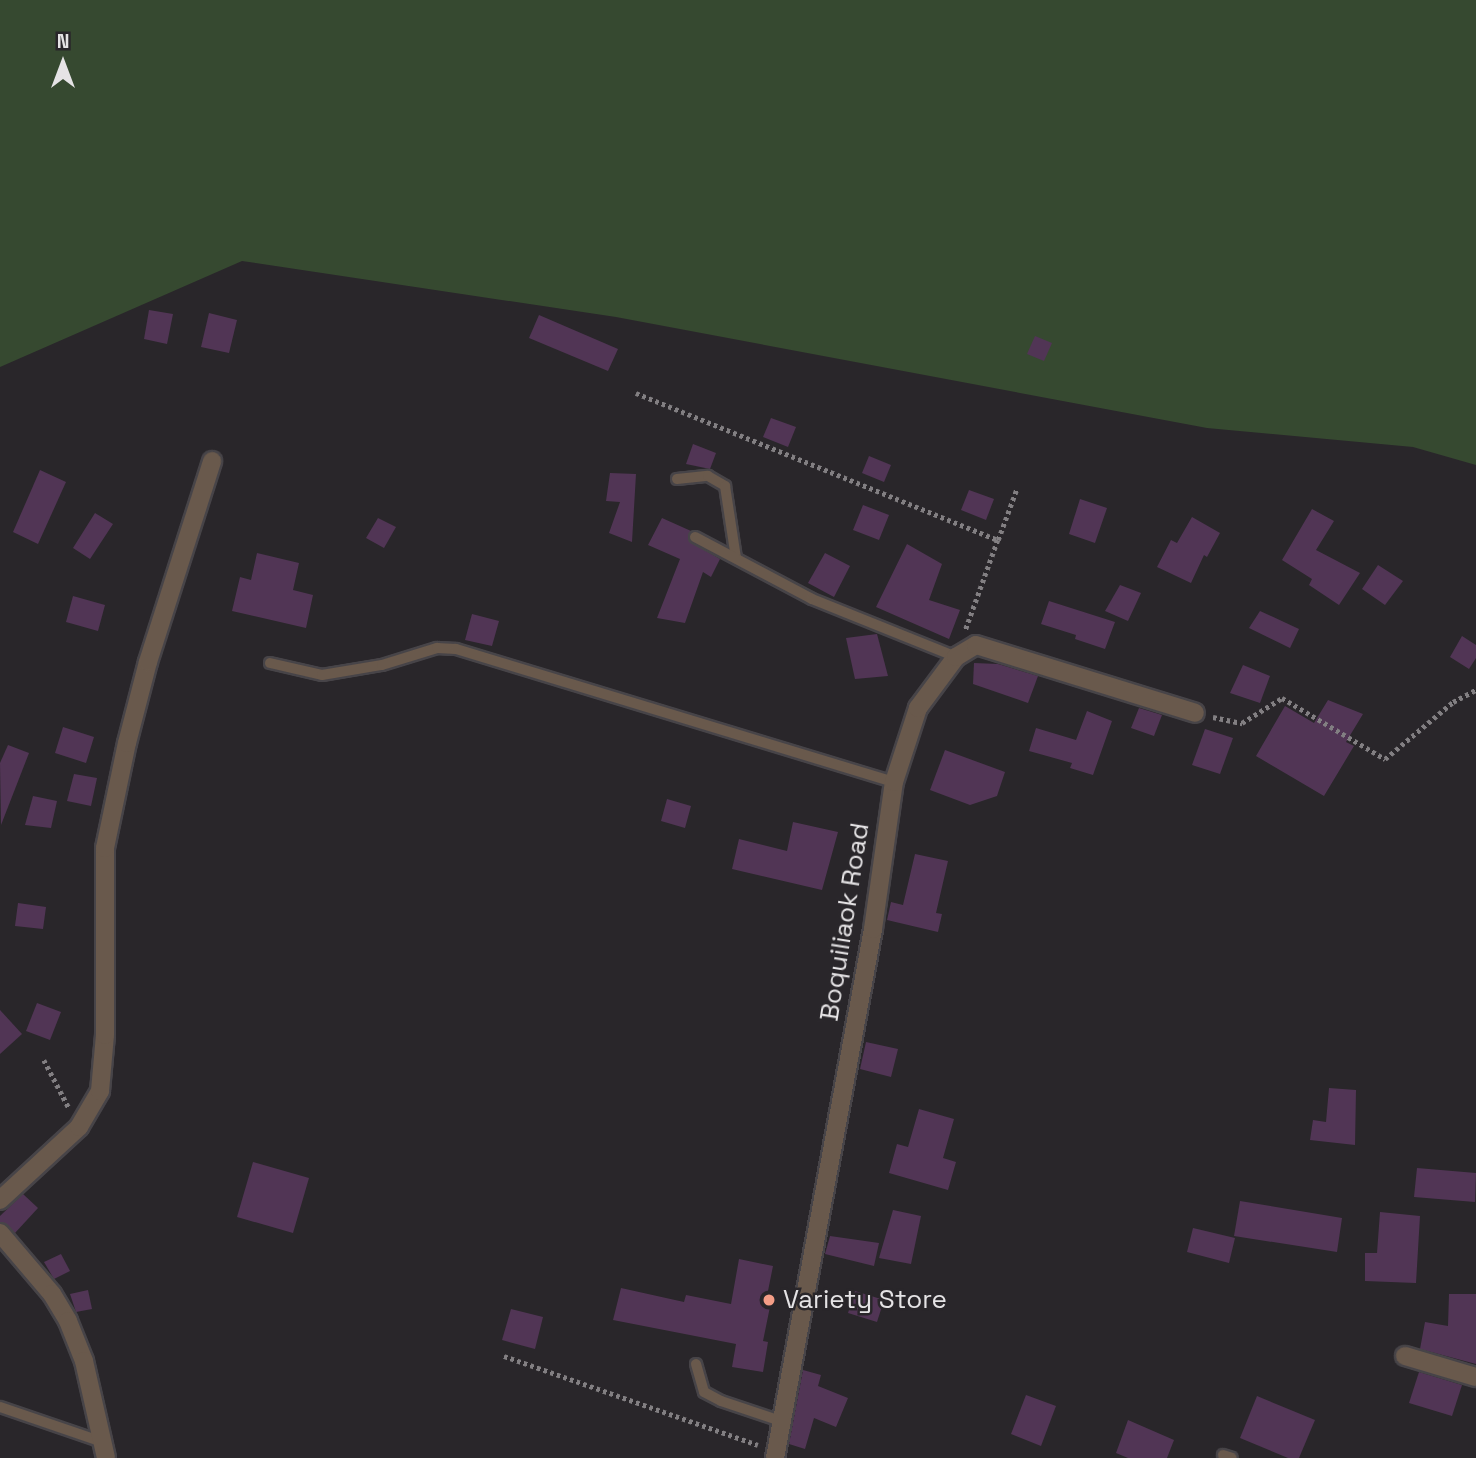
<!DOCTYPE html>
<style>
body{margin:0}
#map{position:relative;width:1476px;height:1458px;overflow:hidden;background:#29262a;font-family:"Space Grotesk",sans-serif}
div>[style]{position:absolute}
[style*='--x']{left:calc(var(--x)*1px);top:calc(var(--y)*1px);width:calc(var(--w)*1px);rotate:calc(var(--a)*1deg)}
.green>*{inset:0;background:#364930}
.building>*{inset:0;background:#513555}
.path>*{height:4.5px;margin-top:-2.25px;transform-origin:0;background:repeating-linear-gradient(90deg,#827f82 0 3.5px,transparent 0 7px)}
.roads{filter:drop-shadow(2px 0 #474448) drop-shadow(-2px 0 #474448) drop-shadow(0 2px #474448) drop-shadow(0 -2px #474448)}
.lane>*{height:10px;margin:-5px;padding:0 5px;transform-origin:5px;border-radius:5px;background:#69594c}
.street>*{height:18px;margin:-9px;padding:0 9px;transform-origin:9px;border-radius:9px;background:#69594c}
.dots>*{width:19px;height:19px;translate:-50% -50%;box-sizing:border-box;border:4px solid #29262a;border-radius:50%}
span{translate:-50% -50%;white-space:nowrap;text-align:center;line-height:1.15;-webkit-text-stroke:5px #29262a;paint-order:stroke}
.street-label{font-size:26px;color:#e5e3e5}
.poi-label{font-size:26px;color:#e5e3e5}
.left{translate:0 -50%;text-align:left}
.north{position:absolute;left:28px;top:28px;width:70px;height:70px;-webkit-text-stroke:5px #29262a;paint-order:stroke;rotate:0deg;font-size:19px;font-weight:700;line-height:28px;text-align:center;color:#e5e3e5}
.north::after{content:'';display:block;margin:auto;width:24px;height:32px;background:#e5e3e5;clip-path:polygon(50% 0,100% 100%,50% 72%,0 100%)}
</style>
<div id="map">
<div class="green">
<div style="clip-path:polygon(0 0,1476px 0,1476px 465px,1413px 447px,1207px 428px,616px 317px,242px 261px,0 367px)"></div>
</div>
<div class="building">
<div style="clip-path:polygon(149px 310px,173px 314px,167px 344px,144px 339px)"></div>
<div style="clip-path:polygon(209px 313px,237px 320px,229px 353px,201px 347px)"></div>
<div style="clip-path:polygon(539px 315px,618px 349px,608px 371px,529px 338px)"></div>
<div style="clip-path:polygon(1035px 336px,1052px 343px,1044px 361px,1027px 354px)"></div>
<div style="clip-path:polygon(771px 418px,796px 427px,788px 447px,763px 437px)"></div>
<div style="clip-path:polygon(693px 444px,716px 453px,710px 469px,686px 464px)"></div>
<div style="clip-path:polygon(869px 456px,891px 465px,884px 482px,862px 473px)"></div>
<div style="clip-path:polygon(40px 470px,66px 482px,38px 544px,13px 532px)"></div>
<div style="clip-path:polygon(610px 473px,636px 474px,632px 542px,609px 533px,620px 502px,606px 501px)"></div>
<div style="clip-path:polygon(969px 490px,994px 499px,986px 520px,961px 510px)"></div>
<div style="clip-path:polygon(1080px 499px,1107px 508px,1095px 543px,1069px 534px)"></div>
<div style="clip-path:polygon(863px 505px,889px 515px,879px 540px,853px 530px)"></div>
<div style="clip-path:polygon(1312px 509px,1334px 521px,1316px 550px,1360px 573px,1339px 605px,1309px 585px,1312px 579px,1282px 560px)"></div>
<div style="clip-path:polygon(95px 513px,113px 524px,90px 559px,73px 548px)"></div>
<div style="clip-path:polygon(1192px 517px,1220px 533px,1207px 557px,1204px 555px,1191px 583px,1157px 567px,1171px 540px,1177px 543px)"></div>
<div style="clip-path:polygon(378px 518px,396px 527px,384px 548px,366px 538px)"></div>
<div style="clip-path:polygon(662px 518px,691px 531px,689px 541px,720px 559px,711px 577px,703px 572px,685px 623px,657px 618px,680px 559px,648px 545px)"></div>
<div style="clip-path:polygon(907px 544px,942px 564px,929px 600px,960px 610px,949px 639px,876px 607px)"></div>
<div style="clip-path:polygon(257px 553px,299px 563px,293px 590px,313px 595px,306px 628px,232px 611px,240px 577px,251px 580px)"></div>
<div style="clip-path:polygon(825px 553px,850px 566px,834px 597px,808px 583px)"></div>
<div style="clip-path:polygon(1378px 565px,1403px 581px,1385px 605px,1362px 589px)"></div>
<div style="clip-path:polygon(1120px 585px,1141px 593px,1128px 621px,1105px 611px)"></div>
<div style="clip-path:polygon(73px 596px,105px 605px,98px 631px,66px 622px)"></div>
<div style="clip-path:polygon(1049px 601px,1115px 622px,1105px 649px,1075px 639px,1076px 635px,1041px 624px)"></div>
<div style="clip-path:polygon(1260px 611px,1299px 629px,1290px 648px,1249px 628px)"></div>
<div style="clip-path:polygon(472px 614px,499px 621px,492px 646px,465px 640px)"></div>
<div style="clip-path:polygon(877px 634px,888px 676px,855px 679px,846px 638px)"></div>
<div style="clip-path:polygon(1462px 636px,1476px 645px,1476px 658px,1469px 669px,1450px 657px)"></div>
<div style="clip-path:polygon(974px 663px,998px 664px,1038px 676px,1028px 703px,973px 684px)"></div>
<div style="clip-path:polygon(1243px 665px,1270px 676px,1260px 703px,1230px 693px)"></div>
<div style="clip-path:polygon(1328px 700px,1363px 714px,1346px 742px,1354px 746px,1324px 796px,1256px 756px,1285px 706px,1314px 723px)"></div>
<div style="clip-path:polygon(1139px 708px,1162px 715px,1154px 736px,1131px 728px)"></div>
<div style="clip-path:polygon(1087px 711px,1112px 721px,1093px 775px,1070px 768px,1072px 763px,1029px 751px,1036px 728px,1076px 740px)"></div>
<div style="clip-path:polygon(63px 727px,94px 737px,86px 763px,55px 753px)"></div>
<div style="clip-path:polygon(1205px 729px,1233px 738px,1220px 774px,1192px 765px)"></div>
<div style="clip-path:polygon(8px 745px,29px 753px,1px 825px,0 763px)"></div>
<div style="clip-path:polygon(945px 750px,1005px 772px,997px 796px,970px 805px,930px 790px)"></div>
<div style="clip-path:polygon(74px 774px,97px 778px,91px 806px,67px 801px)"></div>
<div style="clip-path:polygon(33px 796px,57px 801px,51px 828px,25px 825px)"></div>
<div style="clip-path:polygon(667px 799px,691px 806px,685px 828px,661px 821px)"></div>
<div style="clip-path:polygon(793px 822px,838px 832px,822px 890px,732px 869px,739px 839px,787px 851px)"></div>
<div style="clip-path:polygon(915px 854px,948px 861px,936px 913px,942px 914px,938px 932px,887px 920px,891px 902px,903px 905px)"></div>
<div style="clip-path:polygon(18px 903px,46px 907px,43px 929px,15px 926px)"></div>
<div style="clip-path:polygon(37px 1003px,61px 1012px,50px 1040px,26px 1031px)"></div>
<div style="clip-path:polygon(0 1010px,22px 1034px,0 1054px)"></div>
<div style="clip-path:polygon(866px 1042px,898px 1049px,891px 1077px,860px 1069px)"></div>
<div style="clip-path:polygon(1329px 1088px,1356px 1090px,1355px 1145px,1310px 1140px,1313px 1120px,1326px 1122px)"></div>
<div style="clip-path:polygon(919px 1109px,954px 1119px,943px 1158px,956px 1162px,948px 1190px,889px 1173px,897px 1144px,908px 1147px)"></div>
<div style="clip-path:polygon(253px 1162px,309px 1178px,293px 1233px,237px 1217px)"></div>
<div style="clip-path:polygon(1417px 1168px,1476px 1173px,1475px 1202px,1414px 1197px)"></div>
<div style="clip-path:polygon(23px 1194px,38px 1208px,15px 1233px,0 1222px,0 1216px)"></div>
<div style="clip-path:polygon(1240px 1201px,1342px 1218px,1337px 1252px,1234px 1236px)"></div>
<div style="clip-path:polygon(893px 1210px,921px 1216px,911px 1264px,879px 1258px)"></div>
<div style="clip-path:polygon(1380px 1212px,1420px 1216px,1416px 1283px,1365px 1281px,1365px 1253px,1377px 1253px)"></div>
<div style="clip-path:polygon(1193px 1228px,1235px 1238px,1229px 1263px,1187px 1252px)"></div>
<div style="clip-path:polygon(830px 1236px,879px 1243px,874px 1266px,825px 1254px)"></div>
<div style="clip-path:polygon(61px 1254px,70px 1271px,54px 1279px,44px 1262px)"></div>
<div style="clip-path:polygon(739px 1259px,773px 1266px,768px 1291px,773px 1292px,763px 1341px,768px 1342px,763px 1372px,732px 1367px,736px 1344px,613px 1320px,621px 1288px,684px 1302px,686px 1295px,731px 1304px)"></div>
<div style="clip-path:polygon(88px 1290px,92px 1309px,76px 1312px,70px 1294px)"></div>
<div style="clip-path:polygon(855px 1291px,884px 1300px,877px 1322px,848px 1313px)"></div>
<div style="clip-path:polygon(1449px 1294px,1476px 1294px,1476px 1364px,1420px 1349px,1425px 1322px,1448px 1326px)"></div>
<div style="clip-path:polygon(511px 1309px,543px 1317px,535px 1349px,502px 1340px)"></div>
<div style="clip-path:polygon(803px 1370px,821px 1375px,818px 1386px,848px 1398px,836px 1427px,814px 1418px,805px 1449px,789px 1444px)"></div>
<div style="clip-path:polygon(1419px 1372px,1462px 1385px,1452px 1416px,1409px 1403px)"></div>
<div style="clip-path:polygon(1026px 1395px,1056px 1406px,1041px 1446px,1011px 1434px)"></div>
<div style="clip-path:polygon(1257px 1396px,1315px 1420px,1299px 1458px,1288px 1458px,1240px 1438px)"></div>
<div style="clip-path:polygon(1128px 1420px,1174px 1440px,1167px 1458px,1128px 1458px,1116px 1453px)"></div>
</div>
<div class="path">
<div style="--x:636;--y:393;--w:391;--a:22.1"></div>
<div style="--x:998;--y:540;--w:95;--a:109.8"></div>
<div style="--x:998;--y:540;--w:55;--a:-69.9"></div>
<div style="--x:1213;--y:717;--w:30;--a:12"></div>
<div style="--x:1242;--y:723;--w:47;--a:-32"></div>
<div style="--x:1282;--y:698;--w:120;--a:30.6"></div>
<div style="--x:1385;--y:759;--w:89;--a:-40"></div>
<div style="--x:1453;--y:702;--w:26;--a:-28"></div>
<div style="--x:44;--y:1060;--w:54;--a:62.5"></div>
<div style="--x:504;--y:1356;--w:269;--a:19.3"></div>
</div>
<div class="roads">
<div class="lane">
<div style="--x:677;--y:479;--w:31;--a:-6"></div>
<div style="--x:708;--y:476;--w:20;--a:30"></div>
<div style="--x:725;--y:486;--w:73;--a:81.3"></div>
<div style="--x:695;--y:537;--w:132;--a:27.9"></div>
<div style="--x:812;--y:599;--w:155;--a:21.9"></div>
<div style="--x:270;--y:663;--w:53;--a:13"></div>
<div style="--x:322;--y:675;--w:61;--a:-9.5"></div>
<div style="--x:382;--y:665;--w:58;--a:-17.2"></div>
<div style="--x:437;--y:648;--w:19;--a:3"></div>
<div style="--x:456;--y:649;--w:458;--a:16.9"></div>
<div style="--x:696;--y:1364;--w:29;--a:74"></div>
<div style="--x:704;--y:1392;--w:19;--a:28"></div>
<div style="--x:721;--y:1401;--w:63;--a:18.4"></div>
<div style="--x:0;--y:1407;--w:108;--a:18.9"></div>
<div style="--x:1223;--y:1455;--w:9;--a:18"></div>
</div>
<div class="street">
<div style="--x:0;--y:1200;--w:108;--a:-42.7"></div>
<div style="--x:79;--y:1127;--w:42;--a:-59.7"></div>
<div style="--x:100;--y:1091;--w:56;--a:-84.9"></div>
<div style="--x:105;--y:1035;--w:187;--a:-90"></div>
<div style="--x:105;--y:848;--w:107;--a:-78.2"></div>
<div style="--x:127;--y:743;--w:84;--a:-75.5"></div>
<div style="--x:148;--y:662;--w:211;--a:-72.3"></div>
<div style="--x:0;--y:1233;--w:80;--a:49.6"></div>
<div style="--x:52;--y:1294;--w:31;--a:59"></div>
<div style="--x:68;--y:1321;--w:43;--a:68.2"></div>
<div style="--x:84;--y:1361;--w:99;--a:77.2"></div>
<div style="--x:1405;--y:1356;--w:74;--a:16.5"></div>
<div style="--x:775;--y:1458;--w:538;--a:-79.5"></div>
<div style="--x:873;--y:929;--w:148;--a:-81.9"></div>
<div style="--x:894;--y:782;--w:78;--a:-72"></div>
<div style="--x:918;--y:708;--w:64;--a:-53.3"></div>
<div style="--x:956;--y:657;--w:23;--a:-31"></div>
<div style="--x:976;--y:645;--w:229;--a:17.2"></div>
</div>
</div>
<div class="dots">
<div style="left:769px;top:1300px;background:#f49e87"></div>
</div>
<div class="street-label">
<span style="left:845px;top:922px;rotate:-81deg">Boquiliaok Road</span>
</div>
<div class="poi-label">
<span class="left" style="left:783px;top:1300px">Variety Store</span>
</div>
<div class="north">N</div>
</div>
